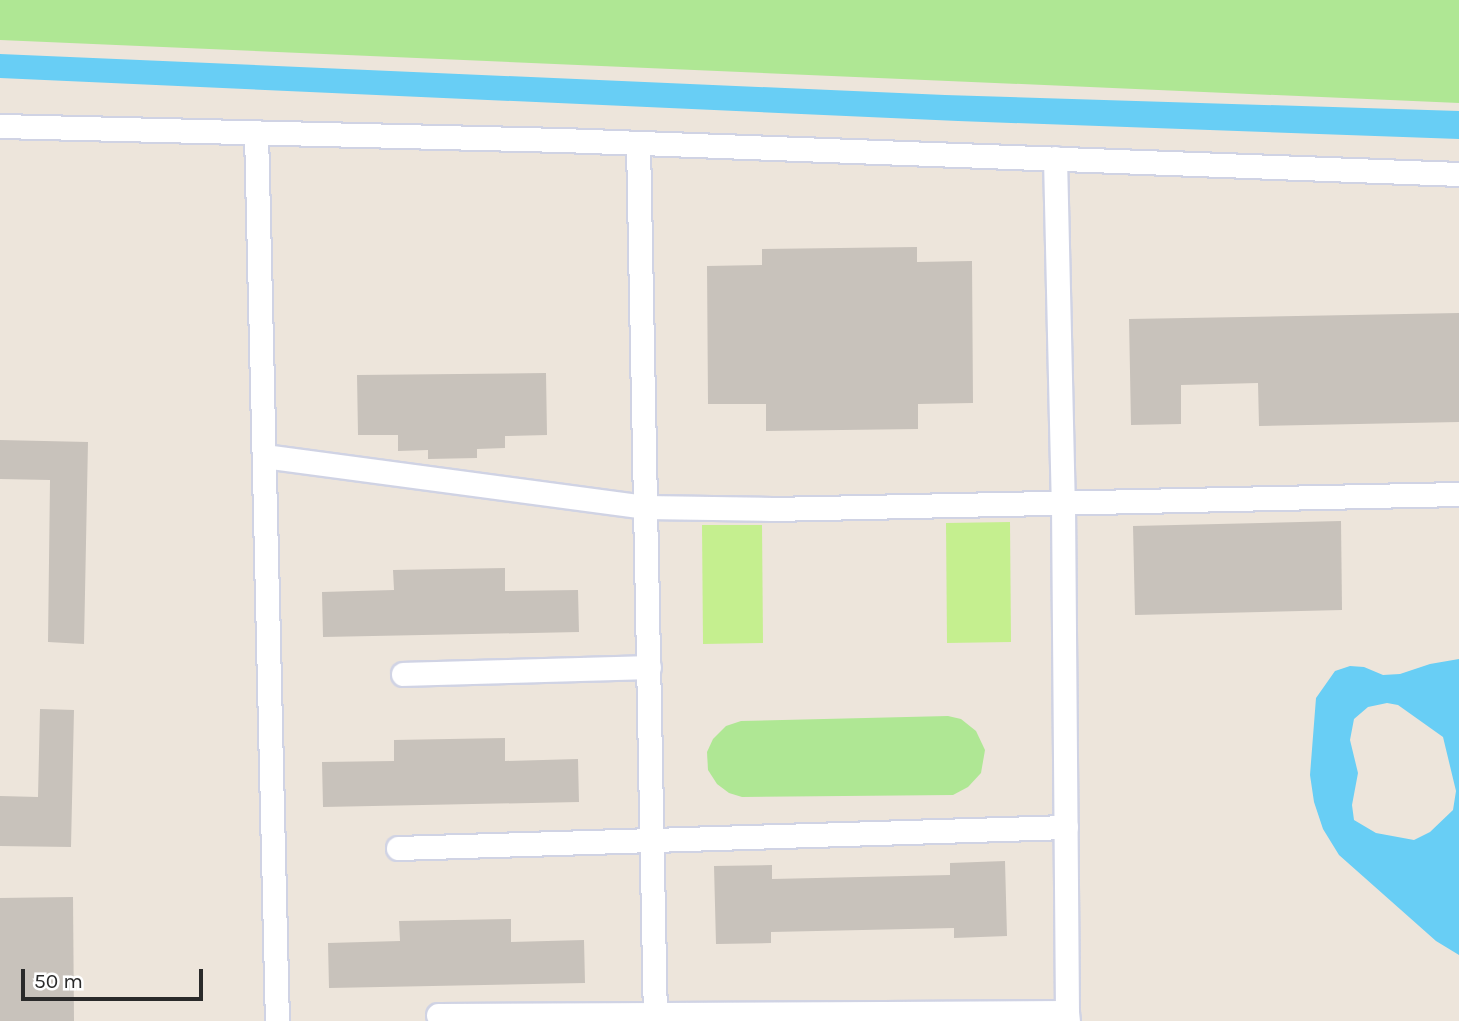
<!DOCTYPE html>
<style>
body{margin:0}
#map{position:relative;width:1459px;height:1021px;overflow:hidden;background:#ede5db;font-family:Karla,sans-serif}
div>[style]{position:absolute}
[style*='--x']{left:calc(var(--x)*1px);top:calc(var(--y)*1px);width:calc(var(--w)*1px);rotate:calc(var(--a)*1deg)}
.green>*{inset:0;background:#afe794}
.pitch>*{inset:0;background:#c5ef8f}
.water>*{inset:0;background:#68cef5}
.building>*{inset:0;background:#c8c2bb}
.roads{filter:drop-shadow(2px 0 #d0d3e4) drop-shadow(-2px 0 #d0d3e4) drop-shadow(0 2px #d0d3e4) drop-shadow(0 -2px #d0d3e4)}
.minor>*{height:23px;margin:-11.5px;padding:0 11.5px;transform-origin:11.5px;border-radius:11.5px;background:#fff}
span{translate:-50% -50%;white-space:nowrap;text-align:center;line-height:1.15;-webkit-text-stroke:5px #fff;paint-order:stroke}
.scale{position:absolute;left:21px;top:969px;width:182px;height:32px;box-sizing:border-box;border:4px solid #2a2a2a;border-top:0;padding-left:9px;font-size:21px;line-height:24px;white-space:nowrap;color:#2a2a2a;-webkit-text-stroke:5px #fff;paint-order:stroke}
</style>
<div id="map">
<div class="green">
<div style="clip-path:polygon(0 0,1459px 0,1459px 103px,0 40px)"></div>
<div style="clip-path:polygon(948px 716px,961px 719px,976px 731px,985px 750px,981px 773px,968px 787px,953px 795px,742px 797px,729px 793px,717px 784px,708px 770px,707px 752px,713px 739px,726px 726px,741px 721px)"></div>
</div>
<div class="pitch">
<div style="clip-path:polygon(1010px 522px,1011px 642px,947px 643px,946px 523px)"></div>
<div style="clip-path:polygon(702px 525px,762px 525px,763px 643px,703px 644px)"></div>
</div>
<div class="water">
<div style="clip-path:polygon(0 54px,945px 95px,1459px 111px,1459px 139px,958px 121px,0 78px)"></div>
<div style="clip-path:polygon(evenodd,1459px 659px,1459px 955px,1436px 941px,1339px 855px,1323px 829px,1314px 802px,1310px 775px,1316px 698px,1335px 671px,1350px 666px,1364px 667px,1383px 675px,1400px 674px,1430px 664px,1459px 659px,1387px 703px,1398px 705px,1443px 737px,1456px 791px,1453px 810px,1430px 832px,1414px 840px,1376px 833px,1354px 820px,1352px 805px,1358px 773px,1350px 740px,1354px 719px,1368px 707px,1387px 703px)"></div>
</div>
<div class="building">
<div style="clip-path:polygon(917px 247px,917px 262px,972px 261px,973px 403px,918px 404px,918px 429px,766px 431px,766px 404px,708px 404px,707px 266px,762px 265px,762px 249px)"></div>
<div style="clip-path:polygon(1459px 313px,1459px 422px,1259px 426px,1258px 383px,1181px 385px,1181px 424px,1131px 425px,1129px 319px)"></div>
<div style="clip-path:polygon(546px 373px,547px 435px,505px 436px,505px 448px,477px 449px,477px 458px,428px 459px,428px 450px,398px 451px,398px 435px,358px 435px,357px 375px)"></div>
<div style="clip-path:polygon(0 440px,88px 442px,84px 644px,48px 642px,50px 480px,0 479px)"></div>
<div style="clip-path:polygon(1341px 521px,1342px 610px,1135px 615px,1133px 526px)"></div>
<div style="clip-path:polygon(505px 568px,505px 591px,578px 590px,579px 632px,323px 637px,322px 592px,394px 590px,393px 570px)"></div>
<div style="clip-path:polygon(40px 709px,74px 710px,71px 847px,0 846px,0 796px,38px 797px)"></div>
<div style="clip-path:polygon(505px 738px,505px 761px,578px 759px,579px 802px,323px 807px,322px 762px,394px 761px,394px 740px)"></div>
<div style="clip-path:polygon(1005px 861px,1007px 936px,954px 938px,954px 928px,771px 932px,771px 943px,716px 944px,714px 866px,772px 865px,772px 879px,950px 875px,950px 863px)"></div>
<div style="clip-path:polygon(73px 897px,74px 1021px,0 1021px,0 898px)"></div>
<div style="clip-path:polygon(511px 919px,511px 942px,584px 940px,585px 983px,329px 988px,328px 943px,400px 941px,399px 921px)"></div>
</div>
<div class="roads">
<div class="minor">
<div style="--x:0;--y:126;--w:562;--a:1.43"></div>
<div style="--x:562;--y:140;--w:898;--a:2.17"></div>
<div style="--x:256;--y:132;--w:889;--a:88.65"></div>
<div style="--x:638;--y:143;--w:878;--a:88.89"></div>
<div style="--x:1055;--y:158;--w:345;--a:88.7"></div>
<div style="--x:1063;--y:503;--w:509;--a:89.55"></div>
<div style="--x:264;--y:456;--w:384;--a:7.6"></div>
<div style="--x:645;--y:507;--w:127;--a:0.9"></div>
<div style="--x:772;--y:509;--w:687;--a:-1.25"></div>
<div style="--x:403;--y:674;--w:246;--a:-1.6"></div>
<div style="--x:398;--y:848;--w:668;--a:-1.8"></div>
<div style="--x:438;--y:1015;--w:629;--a:-0.27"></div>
<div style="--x:1067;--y:1012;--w:9;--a:84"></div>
</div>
</div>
<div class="scale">50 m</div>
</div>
